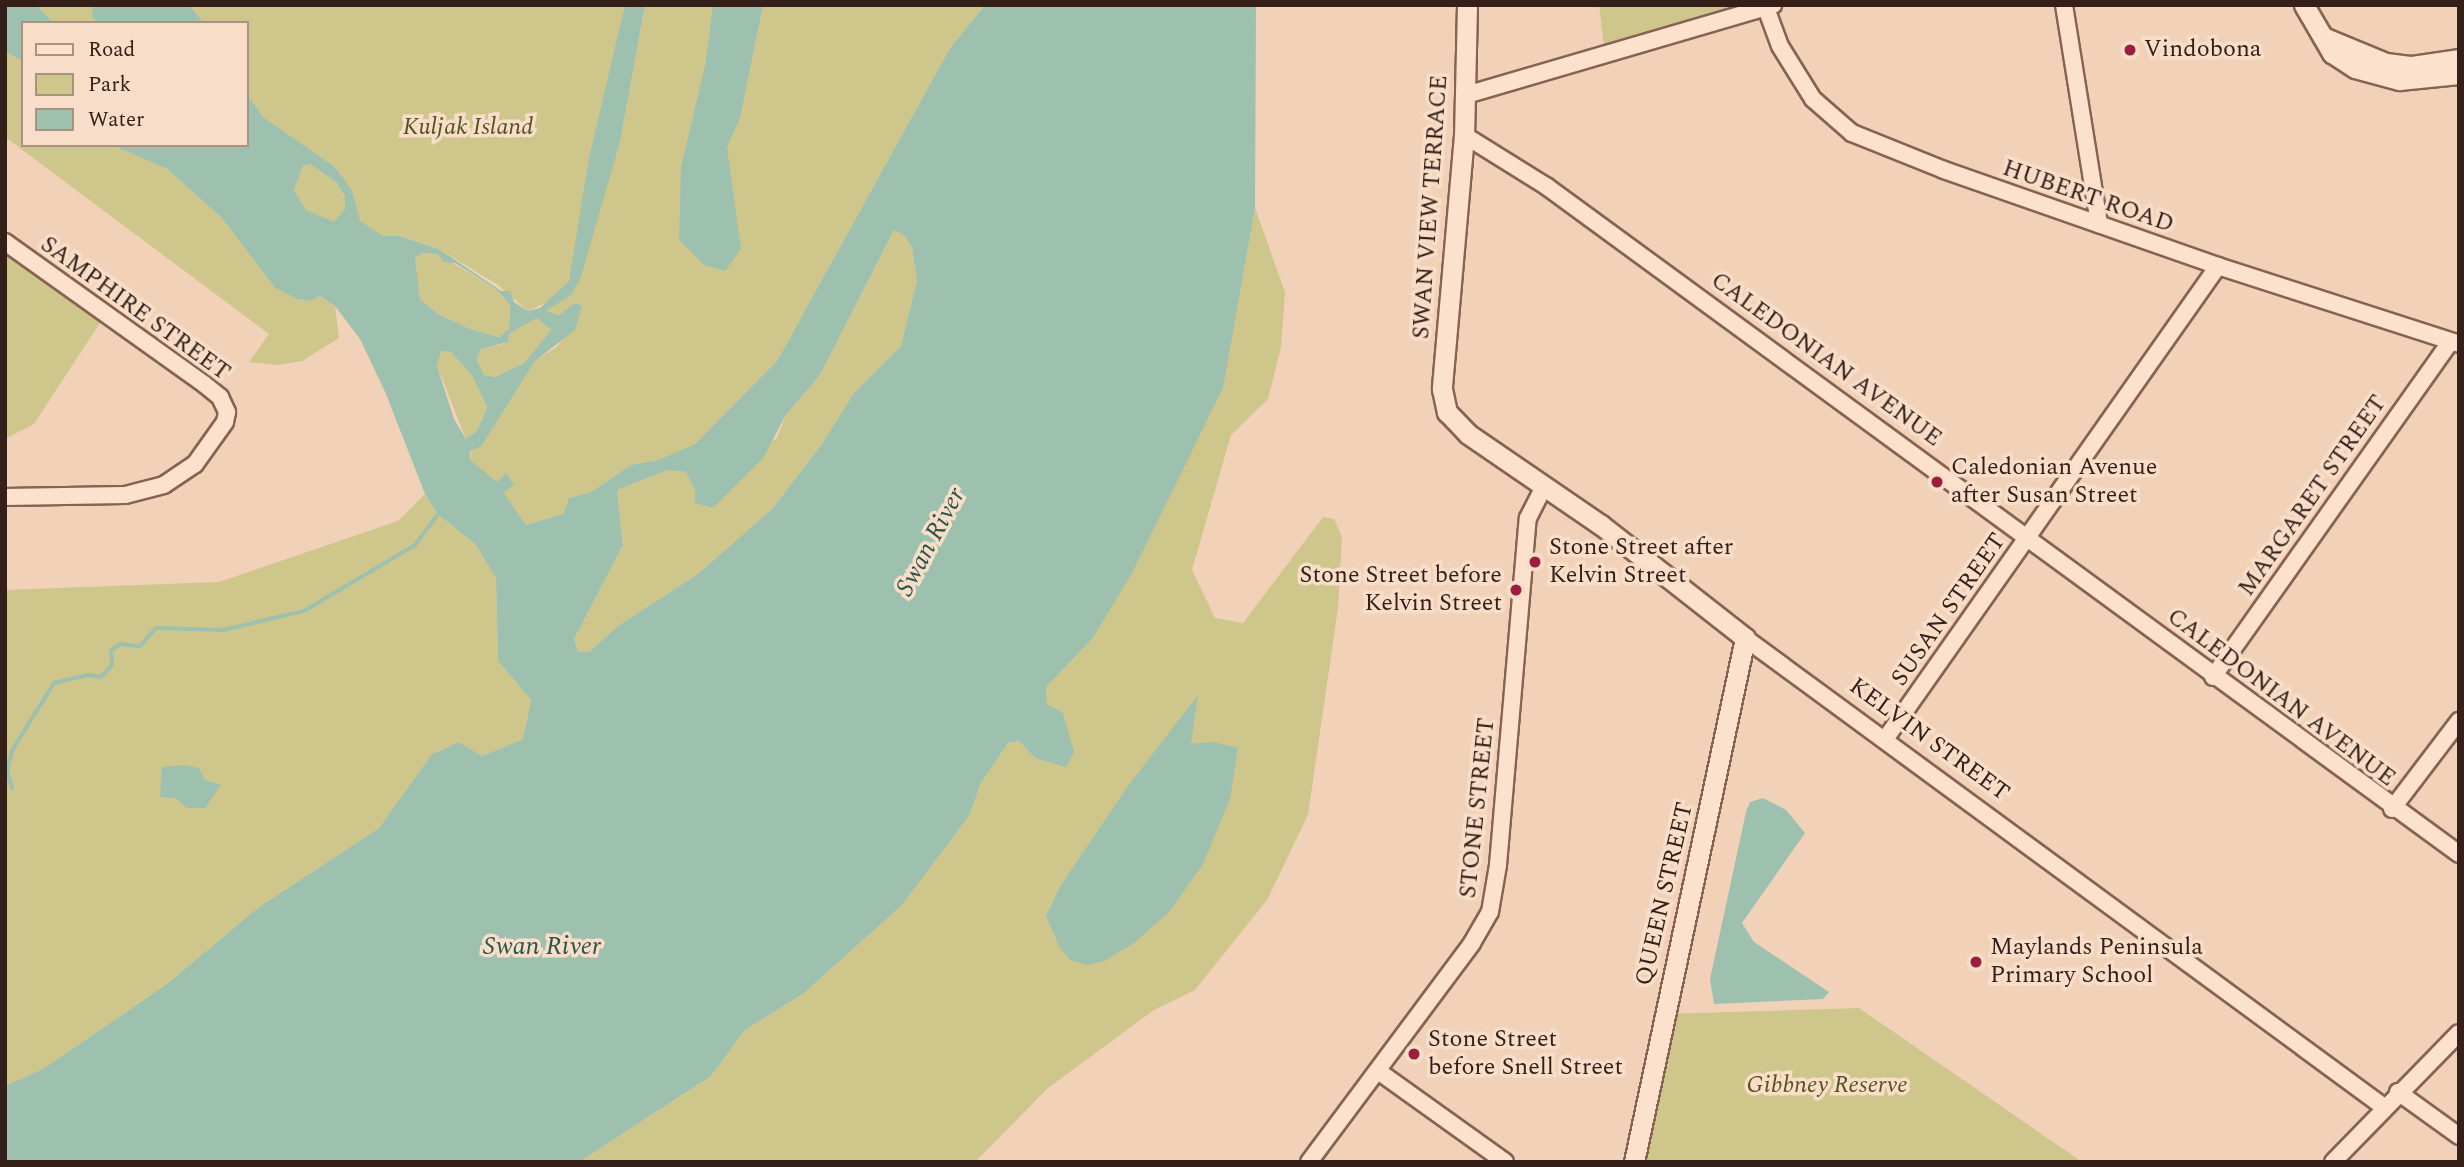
<!DOCTYPE html>
<style>
body{margin:0}
#map{position:relative;width:2464px;height:1167px;overflow:hidden;background:#f1d2b8;font-family:Spectral,serif}
div>[style]{position:absolute}
[style*='--x']{left:calc(var(--x)*1px);top:calc(var(--y)*1px);width:calc(var(--w)*1px);rotate:calc(var(--a)*1deg)}
.green>*{inset:0;background:#cfc68c}
.water>*{inset:0;background:#9ec0ae}
.stream>*{height:3.5px;margin:-1.75px;padding:0 1.75px;transform-origin:1.75px;border-radius:1.75px;background:#9ec0ae}
.roads{filter:drop-shadow(2px 0 #886252) drop-shadow(-2px 0 #886252) drop-shadow(0 2px #886252) drop-shadow(0 -2px #886252)}
.minor>*{height:16px;margin:-8px;padding:0 8px;transform-origin:8px;border-radius:8px;background:#fce2cc}
.tertiary>*{height:19px;margin:-9.5px;padding:0 9.5px;transform-origin:9.5px;border-radius:9.5px;background:#fce2cc}
.dots>*{width:19px;height:19px;translate:-50% -50%;box-sizing:border-box;border:4px solid #f8dec8;border-radius:50%}
span{translate:-50% -50%;white-space:nowrap;text-align:center;line-height:1.15;-webkit-text-stroke:7px #f8dec8;paint-order:stroke}
.poi-label{font-size:24px;color:#352019}
.left{translate:0 -50%;text-align:left}
.right{translate:-100% -50%;text-align:right}
.park-label{font-size:24px;color:#53531e;font-style:italic}
.street-label{font-size:24px;color:#352019}
.water-label{font-size:26px;color:#275748;font-style:italic}
.frame{position:absolute;inset:0;border:7px solid #352019;pointer-events:none}
.legend{position:absolute;left:21px;top:21px;width:228px;height:126px;box-sizing:border-box;background:#f8dec8;border:2px solid #aa9282;margin:0;padding:9px 12px;list-style:none;font-size:21px;color:#352019}
.legend li{display:flex;align-items:center;gap:14px;height:35px}
.legend b{width:35px;border:2px solid #aa9282}
</style>
<div id="map">
<div class="green">
<div style="clip-path:polygon(36px 5px,94px 5px,98px 23px,54px 23px)"></div>
<div style="clip-path:polygon(189px 5px,625px 5px,569px 281px,552px 300px,528px 311px,498px 285px,439px 249px,401px 236px,383px 237px,359px 221px,352px 190px,335px 167px,263px 117px,247px 94px,247px 23px,204px 23px)"></div>
<div style="clip-path:polygon(645px 5px,985px 5px,950px 48px,777px 361px,695px 444px,658px 460px,631px 465px,591px 492px,569px 498px,563px 514px,526px 525px,503px 493px,505px 474px,497px 483px,470px 460px,471px 451px,481px 447px,535px 361px,558px 346px,581px 307px,575px 303px,559px 315px,545px 311px,571px 295px,620px 142px)"></div>
<div style="clip-path:polygon(1599px 5px,1773px 5px,1605px 55px)"></div>
<div style="clip-path:polygon(5px 51px,23px 62px,23px 145px,112px 145px,167px 169px,222px 218px,275px 288px,297px 299px,310px 301px,320px 296px,335px 306px,339px 338px,302px 361px,277px 365px,249px 362px,269px 334px,5px 137px)"></div>
<div style="clip-path:polygon(310px 164px,336px 182px,345px 196px,345px 209px,334px 223px,306px 210px,294px 190px,303px 166px)"></div>
<div style="clip-path:polygon(1255px 208px,1285px 292px,1281px 347px,1268px 399px,1231px 435px,1192px 570px,1215px 618px,1243px 623px,1323px 517px,1334px 519px,1342px 537px,1338px 608px,1308px 815px,1267px 900px,1195px 990px,1154px 1010px,1048px 1088px,975px 1162px,579px 1162px,711px 1076px,745px 1030px,804px 993px,902px 905px,969px 816px,981px 783px,1008px 743px,1019px 741px,1035px 758px,1062px 713px,1047px 704px,1046px 687px,1092px 639px,1222px 388px)"></div>
<div style="clip-path:polygon(894px 230px,905px 235px,912px 248px,917px 282px,901px 346px,854px 393px,822px 444px,772px 509px,698px 574px,618px 626px,589px 652px,578px 652px,574px 639px,623px 545px,617px 490px,668px 470px,686px 472px,695px 490px,777px 438px,785px 416px,820px 375px)"></div>
<div style="clip-path:polygon(5px 242px,105px 315px,34px 424px,5px 439px)"></div>
<div style="clip-path:polygon(422px 253px,438px 254px,497px 290px,510px 305px,509px 329px,499px 337px,470px 329px,438px 314px,419px 299px,415px 258px)"></div>
<div style="clip-path:polygon(537px 318px,551px 330px,524px 363px,494px 377px,484px 375px,477px 360px,481px 349px,504px 344px,509px 334px)"></div>
<div style="clip-path:polygon(441px 351px,451px 352px,473px 377px,487px 406px,477px 431px,466px 439px,437px 366px)"></div>
<div style="clip-path:polygon(425px 494px,438px 514px,475px 544px,496px 578px,498px 661px,531px 700px,523px 739px,482px 756px,459px 742px,432px 754px,379px 828px,259px 907px,167px 984px,43px 1069px,5px 1086px,5px 590px,219px 582px,398px 521px)"></div>
<div style="clip-path:polygon(1859px 1008px,2082px 1162px,1634px 1162px,1663px 1014px)"></div>
</div>
<div class="water">
<div style="clip-path:polygon(5px 5px,36px 5px,54px 23px,23px 23px,23px 62px,5px 51px)"></div>
<div style="clip-path:polygon(94px 5px,189px 5px,204px 23px,98px 23px,92px 16px)"></div>
<div style="clip-path:polygon(evenodd,625px 5px,645px 5px,620px 142px,580px 280px,571px 295px,546px 311px,559px 315px,575px 303px,582px 306px,575px 330px,535px 361px,481px 447px,470px 451px,470px 460px,497px 482px,506px 473px,514px 484px,504px 493px,526px 525px,563px 514px,569px 498px,591px 492px,631px 465px,658px 460px,695px 444px,777px 361px,950px 48px,985px 5px,1256px 5px,1255px 208px,1223px 388px,1131px 575px,1092px 639px,1046px 687px,1047px 704px,1063px 713px,1074px 752px,1066px 767px,1035px 758px,1019px 741px,1008px 743px,981px 783px,969px 816px,902px 905px,804px 993px,745px 1030px,711px 1076px,579px 1162px,5px 1162px,5px 1086px,43px 1069px,167px 984px,259px 907px,379px 828px,432px 754px,459px 742px,482px 756px,523px 739px,531px 700px,498px 661px,496px 578px,475px 544px,438px 514px,425px 494px,386px 394px,360px 339px,335px 306px,320px 296px,310px 301px,297px 299px,275px 288px,222px 218px,167px 169px,112px 145px,247px 145px,247px 94px,263px 117px,335px 167px,352px 190px,360px 221px,383px 236px,400px 236px,439px 249px,501px 291px,510px 291px,514px 302px,528px 311px,540px 308px,569px 281px,589px 158px,625px 5px,310px 164px,336px 182px,345px 196px,345px 209px,334px 222px,306px 210px,294px 190px,303px 166px,310px 164px,625px 5px,894px 230px,905px 236px,912px 248px,917px 281px,901px 346px,854px 393px,822px 444px,772px 509px,698px 574px,618px 626px,589px 652px,578px 652px,574px 639px,623px 545px,617px 490px,668px 470px,686px 472px,695px 490px,695px 503px,713px 508px,764px 457px,785px 416px,820px 375px,894px 230px,625px 5px,422px 253px,438px 254px,443px 262px,455px 263px,497px 290px,510px 305px,509px 329px,499px 337px,470px 329px,438px 314px,420px 299px,415px 258px,422px 253px,625px 5px,537px 318px,551px 330px,524px 363px,495px 377px,484px 375px,477px 360px,481px 349px,508px 342px,509px 334px,537px 318px,625px 5px,441px 351px,451px 352px,473px 377px,487px 407px,477px 431px,466px 439px,454px 419px,437px 366px,441px 351px)"></div>
<div style="clip-path:polygon(713px 5px,763px 5px,740px 118px,727px 147px,741px 249px,725px 271px,704px 265px,679px 240px,681px 167px,705px 66px)"></div>
<div style="clip-path:polygon(1198px 695px,1191px 744px,1213px 742px,1238px 748px,1230px 799px,1203px 864px,1169px 912px,1134px 943px,1104px 961px,1087px 965px,1070px 960px,1060px 948px,1046px 916px,1061px 885px,1128px 786px)"></div>
<div style="clip-path:polygon(184px 765px,199px 768px,205px 780px,221px 785px,205px 808px,187px 808px,175px 798px,160px 797px,162px 767px)"></div>
<div style="clip-path:polygon(1763px 798px,1786px 810px,1805px 833px,1742px 923px,1754px 942px,1829px 992px,1823px 999px,1714px 1004px,1710px 979px,1746px 812px,1750px 802px)"></div>
</div>
<div class="stream">
<div style="--x:12;--y:788;--w:18;--a:-106"></div>
<div style="--x:7;--y:771;--w:21;--a:-76"></div>
<div style="--x:12;--y:751;--w:80;--a:-58.3"></div>
<div style="--x:54;--y:683;--w:36;--a:-13"></div>
<div style="--x:89;--y:675;--w:12;--a:9"></div>
<div style="--x:101;--y:677;--w:16;--a:-47"></div>
<div style="--x:112;--y:665;--w:14;--a:-94"></div>
<div style="--x:111;--y:651;--w:11;--a:-38"></div>
<div style="--x:120;--y:644;--w:20;--a:6"></div>
<div style="--x:140;--y:646;--w:24;--a:-48"></div>
<div style="--x:156;--y:628;--w:67;--a:1.7"></div>
<div style="--x:223;--y:630;--w:83;--a:-13.2"></div>
<div style="--x:304;--y:611;--w:129;--a:-30.7"></div>
<div style="--x:415;--y:545;--w:39;--a:-53"></div>
</div>
<div class="roads">
<div class="minor">
<div style="--x:2064;--y:5;--w:222;--a:80.9"></div>
<div style="--x:1766;--y:8;--w:40;--a:69.8"></div>
<div style="--x:1780;--y:46;--w:62;--a:58.1"></div>
<div style="--x:1813;--y:99;--w:52;--a:41.1"></div>
<div style="--x:1852;--y:133;--w:99;--a:21.9"></div>
<div style="--x:1944;--y:170;--w:290;--a:19.3"></div>
<div style="--x:2218;--y:266;--w:253;--a:17.9"></div>
<div style="--x:1466;--y:95;--w:320;--a:-16.3"></div>
<div style="--x:1464;--y:135;--w:97;--a:31.9"></div>
<div style="--x:1546;--y:186;--w:1131;--a:36.19"></div>
<div style="--x:5;--y:242;--w:244;--a:35.5"></div>
<div style="--x:204;--y:384;--w:21;--a:39"></div>
<div style="--x:220;--y:397;--w:17;--a:65"></div>
<div style="--x:227;--y:412;--w:10;--a:101"></div>
<div style="--x:225;--y:422;--w:52;--a:125.5"></div>
<div style="--x:195;--y:464;--w:37;--a:146"></div>
<div style="--x:164;--y:485;--w:40;--a:165.6"></div>
<div style="--x:125;--y:495;--w:120;--a:179"></div>
<div style="--x:1745;--y:638;--w:793;--a:36.28"></div>
<div style="--x:2213;--y:677;--w:410;--a:-54.7"></div>
<div style="--x:1886;--y:738;--w:577;--a:-54.88"></div>
<div style="--x:2392;--y:809;--w:111;--a:-52.7"></div>
<div style="--x:1378;--y:1071;--w:156;--a:35.6"></div>
<div style="--x:2398;--y:1092;--w:75;--a:35.8"></div>
<div style="--x:1309;--y:1162;--w:273;--a:-53.3"></div>
<div style="--x:1472;--y:943;--w:36;--a:-60"></div>
<div style="--x:1490;--y:912;--w:48;--a:-80.3"></div>
<div style="--x:1498;--y:865;--w:348;--a:-85.1"></div>
<div style="--x:1528;--y:518;--w:34;--a:-63"></div>
<div style="--x:2333;--y:1162;--w:180;--a:-45.7"></div>
</div>
<div class="tertiary">
<div style="--x:1467;--y:5;--w:130;--a:91.3"></div>
<div style="--x:1464;--y:135;--w:255;--a:95"></div>
<div style="--x:1442;--y:389;--w:24;--a:78"></div>
<div style="--x:1447;--y:412;--w:30;--a:46"></div>
<div style="--x:1468;--y:434;--w:161;--a:34.4"></div>
<div style="--x:1601;--y:525;--w:183;--a:38.1"></div>
<div style="--x:1745;--y:638;--w:536;--a:101.96"></div>
<div style="--x:2304;--y:5;--w:56;--a:59.7"></div>
<div style="--x:2332;--y:53;--w:27;--a:33"></div>
<div style="--x:2355;--y:68;--w:46;--a:15.3"></div>
<div style="--x:2399;--y:80;--w:60;--a:-5.7"></div>
<div style="--x:2323;--y:37;--w:68;--a:22.4"></div>
<div style="--x:2386;--y:63;--w:26;--a:7"></div>
<div style="--x:2412;--y:66;--w:48;--a:-8.5"></div>
</div>
</div>
<div class="dots">
<div style="left:2130px;top:50px;background:#9b1e3e"></div>
<div style="left:1937px;top:482px;background:#9b1e3e"></div>
<div style="left:1535px;top:562px;background:#9b1e3e"></div>
<div style="left:1516px;top:590px;background:#9b1e3e"></div>
<div style="left:1976px;top:962px;background:#9b1e3e"></div>
<div style="left:1414px;top:1054px;background:#9b1e3e"></div>
</div>
<div class="poi-label">
<span class="left" style="left:2144px;top:50px">Vindobona</span>
<span class="left" style="left:1951px;top:482px">Caledonian Avenue<br>after Susan Street</span>
<span class="left" style="left:1549px;top:562px">Stone Street after<br>Kelvin Street</span>
<span class="right" style="left:1502px;top:590px">Stone Street before<br>Kelvin Street</span>
<span class="left" style="left:1990px;top:962px">Maylands Peninsula<br>Primary School</span>
<span class="left" style="left:1428px;top:1054px">Stone Street<br>before Snell Street</span>
</div>
<div class="park-label">
<span style="left:468px;top:128px">Kuljak Island</span>
<span style="left:1827px;top:1086px">Gibbney Reserve</span>
</div>
<div class="street-label">
<span style="left:2088px;top:197px;rotate:19deg">HUBERT ROAD</span>
<span style="left:1431px;top:207px;rotate:-86deg">SWAN VIEW TERRACE</span>
<span style="left:135px;top:309px;rotate:36deg">SAMPHIRE STREET</span>
<span style="left:1826px;top:360px;rotate:36deg">CALEDONIAN AVENUE</span>
<span style="left:2313px;top:496px;rotate:-55deg">MARGARET STREET</span>
<span style="left:1949px;top:610px;rotate:-55deg">SUSAN STREET</span>
<span style="left:2281px;top:698px;rotate:37deg">CALEDONIAN AVENUE</span>
<span style="left:1929px;top:740px;rotate:36deg">KELVIN STREET</span>
<span style="left:1478px;top:808px;rotate:-84deg">STONE STREET</span>
<span style="left:1665px;top:894px;rotate:-77deg">QUEEN STREET</span>
</div>
<div class="water-label">
<span style="left:931px;top:542px;rotate:-62deg">Swan River</span>
<span style="left:542px;top:947px">Swan River</span>
</div>
<div class="frame"></div>
<ul class="legend">
<li><b style="height:9px;background:#fce2cc"></b>Road</li>
<li><b style="height:19px;background:#cfc68c"></b>Park</li>
<li><b style="height:19px;background:#9ec0ae"></b>Water</li>
</ul>
</div>
